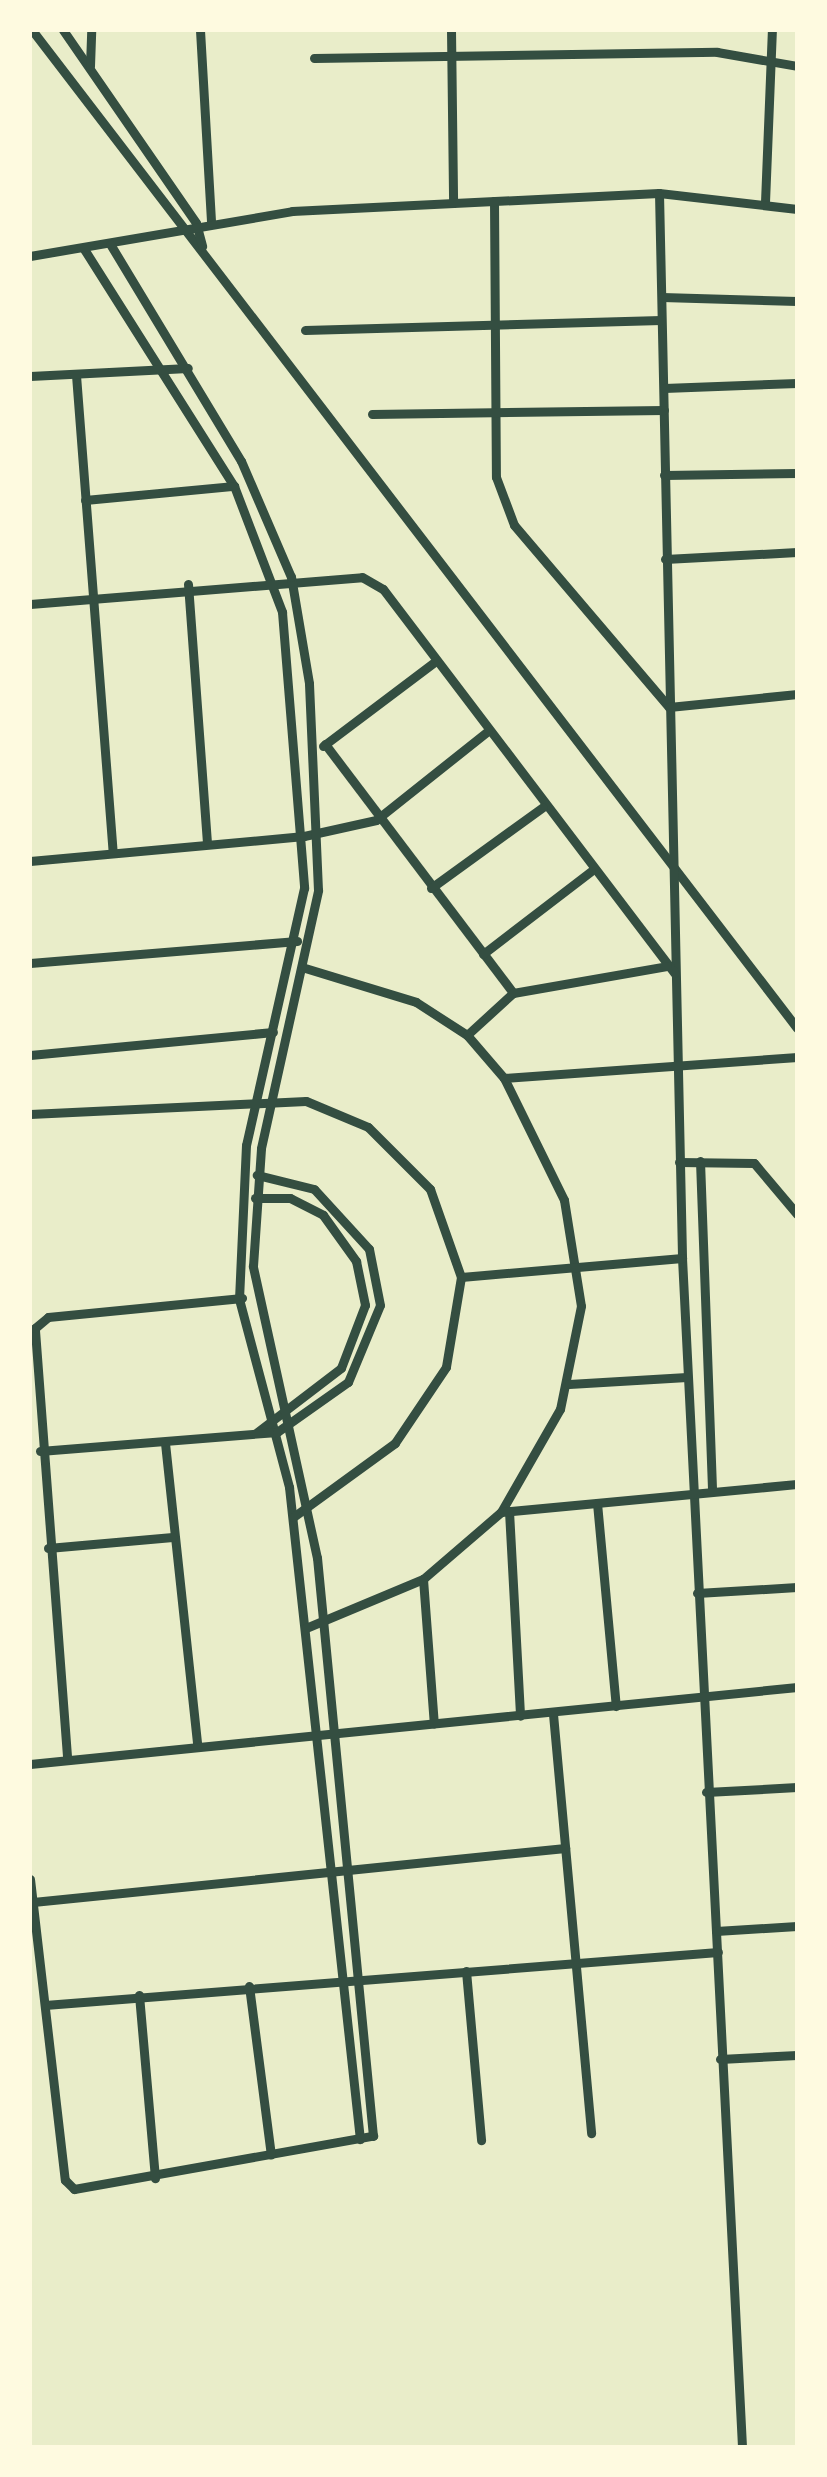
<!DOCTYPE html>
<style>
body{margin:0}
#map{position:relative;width:827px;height:2477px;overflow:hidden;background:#e9edc9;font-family:Rubik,sans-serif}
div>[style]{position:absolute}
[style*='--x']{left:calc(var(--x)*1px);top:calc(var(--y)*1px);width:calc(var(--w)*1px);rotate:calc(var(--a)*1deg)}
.minor>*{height:9px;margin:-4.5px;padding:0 4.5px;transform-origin:4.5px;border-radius:4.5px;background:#344e41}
span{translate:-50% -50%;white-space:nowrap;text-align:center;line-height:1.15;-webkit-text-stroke:8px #fefae0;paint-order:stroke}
.frame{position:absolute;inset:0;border:32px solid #fefae0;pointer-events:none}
</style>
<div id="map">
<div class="minor">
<div style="--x:32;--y:30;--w:1257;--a:52.53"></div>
<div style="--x:63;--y:30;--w:234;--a:55.4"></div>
<div style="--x:196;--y:223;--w:24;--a:75"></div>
<div style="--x:200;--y:30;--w:191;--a:86.7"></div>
<div style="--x:451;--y:30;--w:173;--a:89.3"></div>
<div style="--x:314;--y:58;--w:403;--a:-0.9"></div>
<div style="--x:717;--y:52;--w:81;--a:9.9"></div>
<div style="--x:90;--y:66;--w:36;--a:-88"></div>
<div style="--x:659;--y:193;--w:1065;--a:88.76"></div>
<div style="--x:682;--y:1258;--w:1191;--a:87.11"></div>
<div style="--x:494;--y:201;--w:276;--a:89.6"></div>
<div style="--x:496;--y:477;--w:51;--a:69.4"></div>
<div style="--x:514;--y:525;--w:239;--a:49.6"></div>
<div style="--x:669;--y:707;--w:129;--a:-5.8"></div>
<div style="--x:765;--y:202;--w:172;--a:-87.7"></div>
<div style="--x:84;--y:249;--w:280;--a:57.7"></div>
<div style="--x:234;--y:486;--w:135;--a:69.1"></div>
<div style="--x:282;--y:612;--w:277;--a:85.4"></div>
<div style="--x:304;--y:888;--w:263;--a:102.7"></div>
<div style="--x:246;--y:1145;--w:154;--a:92.6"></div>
<div style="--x:239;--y:1299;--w:195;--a:75.1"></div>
<div style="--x:289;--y:1487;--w:656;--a:83.79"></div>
<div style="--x:30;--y:256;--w:266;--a:-9.7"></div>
<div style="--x:292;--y:211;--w:367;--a:-2.8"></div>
<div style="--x:659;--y:193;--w:139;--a:6.6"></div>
<div style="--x:662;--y:297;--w:135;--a:1.7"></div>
<div style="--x:305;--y:330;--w:356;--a:-1.6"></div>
<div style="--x:76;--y:375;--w:479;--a:85.6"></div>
<div style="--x:30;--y:376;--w:158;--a:-2.9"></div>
<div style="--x:664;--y:388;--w:133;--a:-2.2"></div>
<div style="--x:372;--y:414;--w:292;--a:-0.8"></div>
<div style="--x:664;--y:475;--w:133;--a:-0.9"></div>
<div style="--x:85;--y:500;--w:150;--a:-5.4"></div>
<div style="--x:665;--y:559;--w:132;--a:-3"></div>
<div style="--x:188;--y:584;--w:260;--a:85.8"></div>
<div style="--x:30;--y:604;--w:333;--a:-4.6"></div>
<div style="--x:362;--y:577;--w:24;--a:30"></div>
<div style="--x:383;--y:589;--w:482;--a:52.8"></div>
<div style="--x:325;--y:744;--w:312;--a:52.9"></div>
<div style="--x:323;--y:746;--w:141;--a:-37"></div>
<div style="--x:30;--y:861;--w:275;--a:-5.2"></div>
<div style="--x:304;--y:836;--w:74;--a:-12.5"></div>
<div style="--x:376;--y:820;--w:143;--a:-38.5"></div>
<div style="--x:431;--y:888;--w:138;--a:-35.9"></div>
<div style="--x:483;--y:954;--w:136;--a:-37.5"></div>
<div style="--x:30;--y:963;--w:268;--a:-4.7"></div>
<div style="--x:305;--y:968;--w:116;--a:17"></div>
<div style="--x:416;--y:1002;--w:61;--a:32.9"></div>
<div style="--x:467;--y:1035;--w:57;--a:49.3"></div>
<div style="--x:504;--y:1078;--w:136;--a:63.8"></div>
<div style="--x:564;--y:1200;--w:107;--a:80.9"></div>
<div style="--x:581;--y:1306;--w:105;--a:101.5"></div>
<div style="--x:560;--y:1409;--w:119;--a:119.8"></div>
<div style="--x:501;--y:1512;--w:103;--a:139.3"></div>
<div style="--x:423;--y:1579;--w:127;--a:157.3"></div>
<div style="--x:467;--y:1035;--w:62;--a:-42.4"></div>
<div style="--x:513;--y:993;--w:156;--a:-9.9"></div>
<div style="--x:30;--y:1055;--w:244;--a:-5.4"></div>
<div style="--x:504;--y:1078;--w:294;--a:-4.1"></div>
<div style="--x:30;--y:1114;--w:276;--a:-2.7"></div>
<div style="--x:306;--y:1101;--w:67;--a:22.8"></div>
<div style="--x:368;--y:1127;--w:88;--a:45"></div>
<div style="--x:430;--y:1189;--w:93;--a:70.6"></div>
<div style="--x:461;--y:1277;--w:91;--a:99.5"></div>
<div style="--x:446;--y:1367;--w:92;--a:123.9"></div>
<div style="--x:395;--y:1443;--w:126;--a:144"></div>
<div style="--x:700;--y:1161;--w:330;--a:87.9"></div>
<div style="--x:679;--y:1162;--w:75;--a:0.8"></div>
<div style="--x:754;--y:1163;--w:67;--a:49.9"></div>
<div style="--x:255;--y:1198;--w:35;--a:0"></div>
<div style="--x:290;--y:1198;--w:37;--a:27"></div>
<div style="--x:323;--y:1215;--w:57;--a:54.3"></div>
<div style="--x:356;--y:1261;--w:45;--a:78.4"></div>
<div style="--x:365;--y:1305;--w:67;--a:110.9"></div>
<div style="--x:341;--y:1368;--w:107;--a:142.6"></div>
<div style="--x:461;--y:1277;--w:222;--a:-4.9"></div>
<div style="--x:569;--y:1384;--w:118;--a:-3.4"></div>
<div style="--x:165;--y:1443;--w:302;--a:83.9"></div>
<div style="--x:40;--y:1451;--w:238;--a:-4.6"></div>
<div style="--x:277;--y:1432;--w:87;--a:-35.2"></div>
<div style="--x:348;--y:1382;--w:83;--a:-67.4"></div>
<div style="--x:380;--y:1305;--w:57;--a:-101.1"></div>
<div style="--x:369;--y:1249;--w:81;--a:-132.5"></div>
<div style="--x:314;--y:1189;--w:59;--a:-166.2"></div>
<div style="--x:597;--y:1503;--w:204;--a:84.7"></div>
<div style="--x:509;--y:1511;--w:205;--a:86.9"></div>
<div style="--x:501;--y:1512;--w:297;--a:-5.4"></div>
<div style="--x:48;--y:1548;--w:125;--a:-5"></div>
<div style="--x:423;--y:1579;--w:145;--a:85.7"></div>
<div style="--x:697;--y:1593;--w:100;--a:-3.4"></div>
<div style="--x:553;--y:1714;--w:421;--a:84.8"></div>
<div style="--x:67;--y:1756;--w:429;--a:-94.3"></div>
<div style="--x:35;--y:1328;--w:17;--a:-40"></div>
<div style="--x:48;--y:1317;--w:195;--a:-5.6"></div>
<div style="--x:30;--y:1764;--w:771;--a:-5.73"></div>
<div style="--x:706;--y:1792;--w:91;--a:-3.1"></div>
<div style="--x:30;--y:1879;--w:303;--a:83.4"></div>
<div style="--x:65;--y:2180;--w:13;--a:45"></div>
<div style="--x:74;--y:2189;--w:304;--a:-10.1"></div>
<div style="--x:373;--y:2136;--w:581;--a:-95.53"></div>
<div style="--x:317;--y:1558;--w:299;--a:-102.4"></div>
<div style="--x:253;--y:1266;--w:118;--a:-86.1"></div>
<div style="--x:261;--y:1148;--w:264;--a:-77.5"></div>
<div style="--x:318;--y:890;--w:207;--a:-92.5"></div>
<div style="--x:309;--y:683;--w:108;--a:-99.6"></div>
<div style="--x:291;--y:577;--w:126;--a:-113.3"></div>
<div style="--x:241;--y:461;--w:253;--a:-121.1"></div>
<div style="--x:33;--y:1902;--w:535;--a:-5.8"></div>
<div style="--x:716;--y:1931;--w:81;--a:-3.5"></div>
<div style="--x:466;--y:1971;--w:170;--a:84.9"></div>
<div style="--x:249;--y:1986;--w:170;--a:82.6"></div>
<div style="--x:139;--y:1995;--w:184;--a:85"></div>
<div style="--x:45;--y:2005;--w:675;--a:-4.5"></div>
<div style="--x:720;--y:2059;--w:77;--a:-3"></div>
</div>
<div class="frame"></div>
</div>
